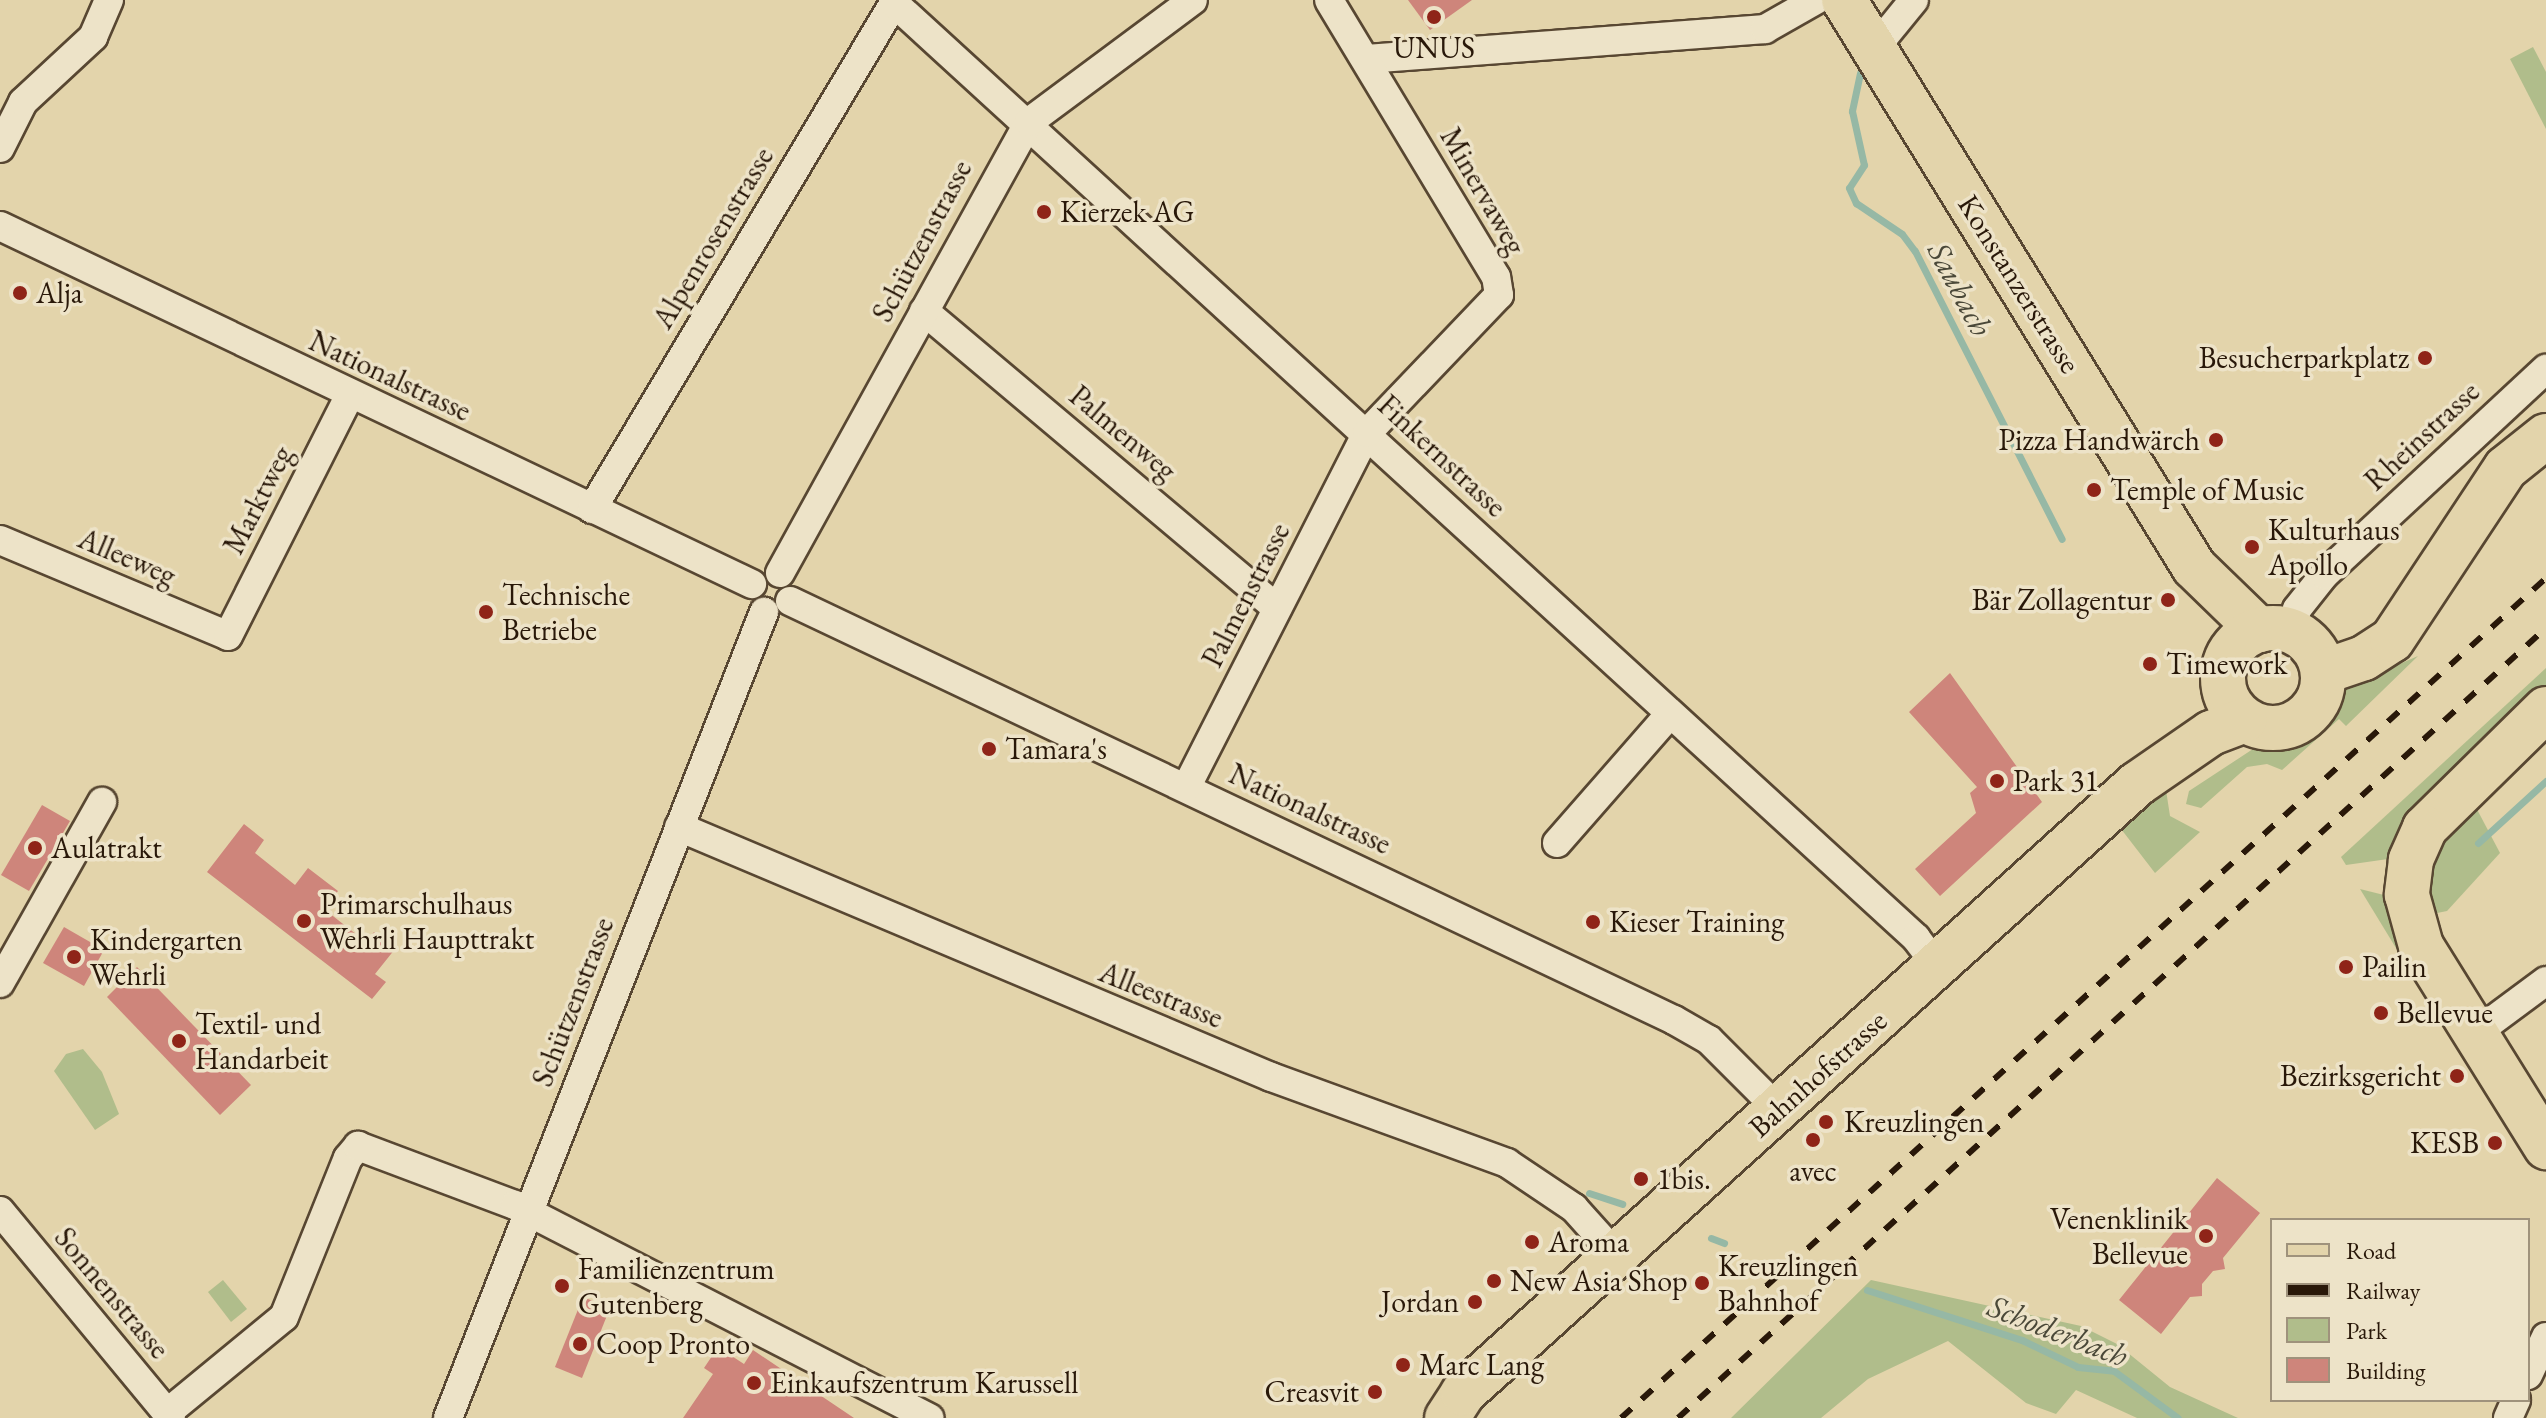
<!DOCTYPE html>
<meta charset="utf-8">
<style>
body{margin:0}
#map{position:relative;width:2546px;height:1418px;overflow:hidden;background:#e3d4ab;font-family:"EB Garamond",serif}
div>[style]{position:absolute}
[style*='--x']{left:calc(var(--x)*1px);top:calc(var(--y)*1px);width:calc(var(--w)*1px);rotate:calc(var(--a)*1deg)}
.green>*{inset:0;background:#b0bd8b}
.stream>*{height:7px;margin:-3.5px;padding:0 3.5px;transform-origin:3.5px;border-radius:3.5px;background:#96b8a5}
.building>*{inset:0;background:#ce857b}
.roads{filter:drop-shadow(2px 0 #584732) drop-shadow(-2px 0 #584732) drop-shadow(0 2px #584732) drop-shadow(0 -2px #584732)}
.street>*{height:28px;margin:-14px;padding:0 14px;transform-origin:14px;border-radius:14px;background:#ede3c8}
.primary>*{height:44px;margin:-22px;padding:0 22px;transform-origin:22px;border-radius:22px;background:#e3d4ab}
.primary>.ring{margin:-22px;padding:0;box-sizing:content-box;background:none;border:44px solid #e3d4ab;border-radius:50%}
.rail>*{height:6px;margin-top:-3px;transform-origin:0;background:repeating-linear-gradient(90deg,#291809 0 14px,transparent 0 28px)}
.dots>*{width:22px;height:22px;translate:-50% -50%;box-sizing:border-box;border:4px solid #ede3c8;border-radius:50%}
span{translate:-50% -50%;white-space:nowrap;text-align:center;line-height:1.15;-webkit-text-stroke:7px #ede3c8;paint-order:stroke}
.poi-label{font-size:30px;color:#291809}
.left{translate:0 -50%;text-align:left}
.right{translate:-100% -50%;text-align:right}
.street-label{font-size:30px;color:#291809}
.water-label{font-size:32px;color:#4a4838;font-style:italic}
.legend{position:absolute;left:2270px;top:1218px;width:260px;height:184px;box-sizing:border-box;background:#ede3c8;border:2px solid #9f927c;margin:0;padding:10px 14px;list-style:none;font-size:24px;color:#291809}
.legend li{display:flex;align-items:center;gap:16px;height:40px}
.legend b{width:40px;border:2px solid #9f927c}
</style>
<div id="map">
<div class="green">
<div style="clip-path:polygon(2533px 47px,2546px 72px,2546px 129px,2510px 59px)"></div>
<div style="clip-path:polygon(2418px 656px,2346px 726px,2339px 719px,2282px 770px,2267px 764px,2247px 767px,2201px 808px,2186px 804px,2189px 791px,2253px 749px,2302px 733px,2346px 687px)"></div>
<div style="clip-path:polygon(2546px 668px,2546px 693px,2388px 859px,2346px 865px,2341px 857px)"></div>
<div style="clip-path:polygon(2166px 790px,2170px 816px,2200px 832px,2155px 873px,2118px 825px)"></div>
<div style="clip-path:polygon(2471px 798px,2500px 853px,2447px 911px,2432px 914px,2427px 904px,2431px 858px)"></div>
<div style="clip-path:polygon(2360px 889px,2388px 896px,2432px 989px,2424px 994px)"></div>
<div style="clip-path:polygon(83px 1049px,102px 1072px,119px 1114px,95px 1130px,54px 1071px,66px 1054px)"></div>
<div style="clip-path:polygon(223px 1280px,247px 1309px,231px 1322px,208px 1292px)"></div>
<div style="clip-path:polygon(1871px 1280px,2081px 1326px,2117px 1344px,2170px 1387px,2238px 1418px,2137px 1418px,2076px 1390px,2056px 1414px,2026px 1403px,1948px 1341px,1868px 1379px,1821px 1418px,1731px 1418px)"></div>
</div>
<div class="stream">
<div style="--x:1860;--y:73;--w:39;--a:102"></div>
<div style="--x:1852;--y:111;--w:55;--a:77.5"></div>
<div style="--x:1864;--y:165;--w:27;--a:123"></div>
<div style="--x:1849;--y:188;--w:17;--a:65"></div>
<div style="--x:1856;--y:203;--w:55;--a:34"></div>
<div style="--x:1902;--y:234;--w:21;--a:53"></div>
<div style="--x:1915;--y:251;--w:323;--a:63"></div>
<div style="--x:2478;--y:843;--w:92;--a:-42.4"></div>
<div style="--x:1589;--y:1193;--w:35;--a:18"></div>
<div style="--x:1711;--y:1238;--w:14;--a:21"></div>
<div style="--x:1867;--y:1290;--w:163;--a:17.9"></div>
<div style="--x:2022;--y:1340;--w:62;--a:25.7"></div>
<div style="--x:2078;--y:1367;--w:36;--a:6"></div>
<div style="--x:2114;--y:1371;--w:79;--a:36.3"></div>
</div>
<div class="building">
<div style="clip-path:polygon(1408px 0,1472px 0,1430px 30px)"></div>
<div style="clip-path:polygon(1950px 673px,2042px 802px,1940px 896px,1915px 869px,1976px 813px,1970px 793px,1977px 787px,1909px 712px)"></div>
<div style="clip-path:polygon(42px 805px,70px 821px,29px 891px,1px 875px)"></div>
<div style="clip-path:polygon(244px 824px,264px 840px,255px 853px,295px 885px,308px 868px,338px 891px,324px 909px,366px 942px,374px 932px,395px 949px,375px 974px,386px 982px,372px 999px,207px 872px)"></div>
<div style="clip-path:polygon(64px 927px,104px 950px,84px 986px,43px 963px)"></div>
<div style="clip-path:polygon(137px 967px,251px 1085px,220px 1115px,107px 997px)"></div>
<div style="clip-path:polygon(2217px 1178px,2260px 1213px,2223px 1258px,2225px 1269px,2213px 1271px,2202px 1284px,2202px 1296px,2190px 1297px,2161px 1334px,2119px 1300px)"></div>
<div style="clip-path:polygon(583px 1297px,610px 1308px,582px 1378px,555px 1367px)"></div>
<div style="clip-path:polygon(718px 1347px,744px 1364px,753px 1350px,854px 1418px,683px 1418px,713px 1374px,704px 1368px)"></div>
</div>
<div class="roads">
<div class="street">
<div style="--x:1874;--y:49;--w:63;--a:-50.8"></div>
<div style="--x:1367;--y:59;--w:399;--a:-4.3"></div>
<div style="--x:1765;--y:29;--w:59;--a:-29.6"></div>
<div style="--x:0;--y:148;--w:51;--a:-63.4"></div>
<div style="--x:23;--y:102;--w:96;--a:-42.9"></div>
<div style="--x:93;--y:37;--w:40;--a:-66.6"></div>
<div style="--x:0;--y:226;--w:833;--a:25.46"></div>
<div style="--x:924;--y:311;--w:461;--a:40.1"></div>
<div style="--x:592;--y:509;--w:589;--a:-59.17"></div>
<div style="--x:894;--y:3;--w:1385;--a:42.45"></div>
<div style="--x:1916;--y:938;--w:35;--a:53"></div>
<div style="--x:0;--y:540;--w:247;--a:22.8"></div>
<div style="--x:228;--y:636;--w:270;--a:-63.2"></div>
<div style="--x:780;--y:573;--w:515;--a:-61.1"></div>
<div style="--x:1029;--y:122;--w:204;--a:-36.6"></div>
<div style="--x:790;--y:601;--w:978;--a:25.36"></div>
<div style="--x:1674;--y:1020;--w:40;--a:29.7"></div>
<div style="--x:1709;--y:1040;--w:99;--a:45"></div>
<div style="--x:2290;--y:631;--w:23;--a:-72"></div>
<div style="--x:2297;--y:609;--w:43;--a:-51.5"></div>
<div style="--x:2324;--y:575;--w:303;--a:-42.9"></div>
<div style="--x:1186;--y:788;--w:398;--a:-63"></div>
<div style="--x:1367;--y:433;--w:191;--a:-46.3"></div>
<div style="--x:1499;--y:295;--w:18;--a:-99"></div>
<div style="--x:1496;--y:277;--w:323;--a:-121.1"></div>
<div style="--x:679;--y:827;--w:643;--a:22.89"></div>
<div style="--x:1271;--y:1077;--w:251;--a:20"></div>
<div style="--x:1507;--y:1163;--w:81;--a:33.9"></div>
<div style="--x:1574;--y:1208;--w:66;--a:48.1"></div>
<div style="--x:1557;--y:843;--w:171;--a:-48.8"></div>
<div style="--x:0;--y:983;--w:208;--a:-60.6"></div>
<div style="--x:2476;--y:1033;--w:87;--a:-36.6"></div>
<div style="--x:0;--y:1211;--w:268;--a:50.4"></div>
<div style="--x:2528;--y:1375;--w:42;--a:-64.7"></div>
<div style="--x:167;--y:1413;--w:151;--a:-39.4"></div>
<div style="--x:284;--y:1317;--w:171;--a:-68.1"></div>
<div style="--x:348;--y:1158;--w:16;--a:-50"></div>
<div style="--x:358;--y:1146;--w:168;--a:20.6"></div>
<div style="--x:515;--y:1205;--w:466;--a:27.2"></div>
<div style="--x:448;--y:1418;--w:866;--a:-68.59"></div>
<div style="--x:2508;--y:1418;--w:20;--a:-66"></div>
</div>
<div class="primary">
<div style="--x:1844;--y:0;--w:666;--a:58.31"></div>
<div style="--x:2194;--y:567;--w:91;--a:44.1"></div>
<div class="ring" style="left:2223px;top:628px;width:56px;height:56px"></div>
<div style="--x:2323;--y:672;--w:43;--a:-18.9"></div>
<div style="--x:2364;--y:658;--w:33;--a:-33"></div>
<div style="--x:2392;--y:640;--w:206;--a:-56.5"></div>
<div style="--x:2506;--y:468;--w:51;--a:-38.7"></div>
<div style="--x:2546;--y:709;--w:170;--a:135.5"></div>
<div style="--x:2425;--y:828;--w:35;--a:114"></div>
<div style="--x:2411;--y:860;--w:35;--a:97"></div>
<div style="--x:2407;--y:895;--w:53;--a:74.6"></div>
<div style="--x:2421;--y:946;--w:237;--a:58.1"></div>
<div style="--x:1447;--y:1418;--w:30;--a:-57"></div>
<div style="--x:1463;--y:1393;--w:908;--a:-42.1"></div>
<div style="--x:2137;--y:784;--w:90;--a:-34.6"></div>
<div style="--x:2211;--y:733;--w:36;--a:-21"></div>
</div>
</div>
<div class="rail">
<div style="--x:1621;--y:1418;--w:1249;--a:-42.24"></div>
<div style="--x:1678;--y:1418;--w:1174;--a:-42.31"></div>
</div>
<div class="dots">
<div style="left:1434px;top:17px;background:#8f2418"></div>
<div style="left:1044px;top:212px;background:#8f2418"></div>
<div style="left:20px;top:293px;background:#8f2418"></div>
<div style="left:2425px;top:358px;background:#8f2418"></div>
<div style="left:2216px;top:440px;background:#8f2418"></div>
<div style="left:2094px;top:490px;background:#8f2418"></div>
<div style="left:2252px;top:547px;background:#8f2418"></div>
<div style="left:2168px;top:600px;background:#8f2418"></div>
<div style="left:486px;top:612px;background:#8f2418"></div>
<div style="left:2150px;top:664px;background:#8f2418"></div>
<div style="left:989px;top:749px;background:#8f2418"></div>
<div style="left:1997px;top:781px;background:#8f2418"></div>
<div style="left:35px;top:848px;background:#8f2418"></div>
<div style="left:304px;top:921px;background:#8f2418"></div>
<div style="left:1593px;top:922px;background:#8f2418"></div>
<div style="left:74px;top:957px;background:#8f2418"></div>
<div style="left:2346px;top:967px;background:#8f2418"></div>
<div style="left:2381px;top:1013px;background:#8f2418"></div>
<div style="left:179px;top:1041px;background:#8f2418"></div>
<div style="left:2457px;top:1076px;background:#8f2418"></div>
<div style="left:1826px;top:1122px;background:#8f2418"></div>
<div style="left:1813px;top:1140px;background:#8f2418"></div>
<div style="left:2495px;top:1143px;background:#8f2418"></div>
<div style="left:1641px;top:1179px;background:#8f2418"></div>
<div style="left:2206px;top:1236px;background:#8f2418"></div>
<div style="left:1532px;top:1242px;background:#8f2418"></div>
<div style="left:1494px;top:1281px;background:#8f2418"></div>
<div style="left:1702px;top:1283px;background:#8f2418"></div>
<div style="left:562px;top:1286px;background:#8f2418"></div>
<div style="left:1475px;top:1302px;background:#8f2418"></div>
<div style="left:580px;top:1344px;background:#8f2418"></div>
<div style="left:1403px;top:1365px;background:#8f2418"></div>
<div style="left:754px;top:1383px;background:#8f2418"></div>
<div style="left:1375px;top:1392px;background:#8f2418"></div>
</div>
<div class="poi-label">
<span style="left:1434px;top:48px">UNUS</span>
<span class="left" style="left:1060px;top:212px">Kierzek AG</span>
<span class="left" style="left:36px;top:293px">Alja</span>
<span class="right" style="left:2409px;top:358px">Besucherparkplatz</span>
<span class="right" style="left:2200px;top:440px">Pizza Handwärch</span>
<span class="left" style="left:2110px;top:490px">Temple of Music</span>
<span class="left" style="left:2268px;top:547px">Kulturhaus<br>Apollo</span>
<span class="left" style="left:502px;top:612px">Technische<br>Betriebe</span>
<span class="right" style="left:2152px;top:600px">Bär Zollagentur</span>
<span class="left" style="left:2166px;top:664px">Timework</span>
<span class="left" style="left:1005px;top:749px">Tamara's</span>
<span class="left" style="left:2013px;top:781px">Park 31</span>
<span class="left" style="left:51px;top:848px">Aulatrakt</span>
<span class="left" style="left:320px;top:921px">Primarschulhaus<br>Wehrli Haupttrakt</span>
<span class="left" style="left:1609px;top:922px">Kieser Training</span>
<span class="left" style="left:90px;top:957px">Kindergarten<br>Wehrli</span>
<span class="left" style="left:2362px;top:967px">Pailin</span>
<span class="left" style="left:2397px;top:1013px">Bellevue</span>
<span class="left" style="left:195px;top:1041px">Textil- und<br>Handarbeit</span>
<span class="right" style="left:2441px;top:1076px">Bezirksgericht</span>
<span class="left" style="left:1844px;top:1122px">Kreuzlingen</span>
<span class="right" style="left:2479px;top:1143px">KESB</span>
<span style="left:1813px;top:1171px">avec</span>
<span class="left" style="left:1657px;top:1179px">1bis.</span>
<span class="right" style="left:2188px;top:1236px">Venenklinik<br>Bellevue</span>
<span class="left" style="left:1548px;top:1242px">Aroma</span>
<span class="left" style="left:1718px;top:1283px">Kreuzlingen<br>Bahnhof</span>
<span class="left" style="left:578px;top:1286px">Familienzentrum<br>Gutenberg</span>
<span class="left" style="left:1510px;top:1281px">New Asia Shop</span>
<span class="right" style="left:1459px;top:1302px">Jordan</span>
<span class="left" style="left:596px;top:1344px">Coop Pronto</span>
<span class="left" style="left:1419px;top:1365px">Marc Lang</span>
<span class="left" style="left:770px;top:1383px">Einkaufszentrum Karussell</span>
<span class="right" style="left:1359px;top:1392px">Creasvit</span>
</div>
<div class="street-label">
<span style="left:1483px;top:191px;rotate:60deg">Minervaweg</span>
<span style="left:713px;top:238px;rotate:-59deg">Alpenrosenstrasse</span>
<span style="left:922px;top:241px;rotate:-62deg">Schützenstrasse</span>
<span style="left:2019px;top:284px;rotate:58deg">Konstanzerstrasse</span>
<span style="left:390px;top:376px;rotate:25deg">Nationalstrasse</span>
<span style="left:1123px;top:433px;rotate:40deg">Palmenweg</span>
<span style="left:2422px;top:436px;rotate:-43deg">Rheinstrasse</span>
<span style="left:1442px;top:456px;rotate:43deg">Finkernstrasse</span>
<span style="left:258px;top:500px;rotate:-63deg">Marktweg</span>
<span style="left:127px;top:557px;rotate:23deg">Alleeweg</span>
<span style="left:1246px;top:595px;rotate:-63deg">Palmenstrasse</span>
<span style="left:1310px;top:809px;rotate:25deg">Nationalstrasse</span>
<span style="left:1161px;top:995px;rotate:22deg">Alleestrasse</span>
<span style="left:573px;top:1002px;rotate:-69deg">Schützenstrasse</span>
<span style="left:1818px;top:1074px;rotate:-42deg">Bahnhofstrasse</span>
<span style="left:112px;top:1293px;rotate:50deg">Sonnenstrasse</span>
</div>
<div class="water-label">
<span style="left:1960px;top:289px;rotate:62deg">Saubach</span>
<span style="left:2058px;top:1331px;rotate:21deg">Schoderbach</span>
</div>
<ul class="legend">
<li><b style="height:10px;background:#e3d4ab"></b>Road</li>
<li><b style="height:10px;background:#291809"></b>Railway</li>
<li><b style="height:22px;background:#b0bd8b"></b>Park</li>
<li><b style="height:22px;background:#ce857b"></b>Building</li>
</ul>
</div>
